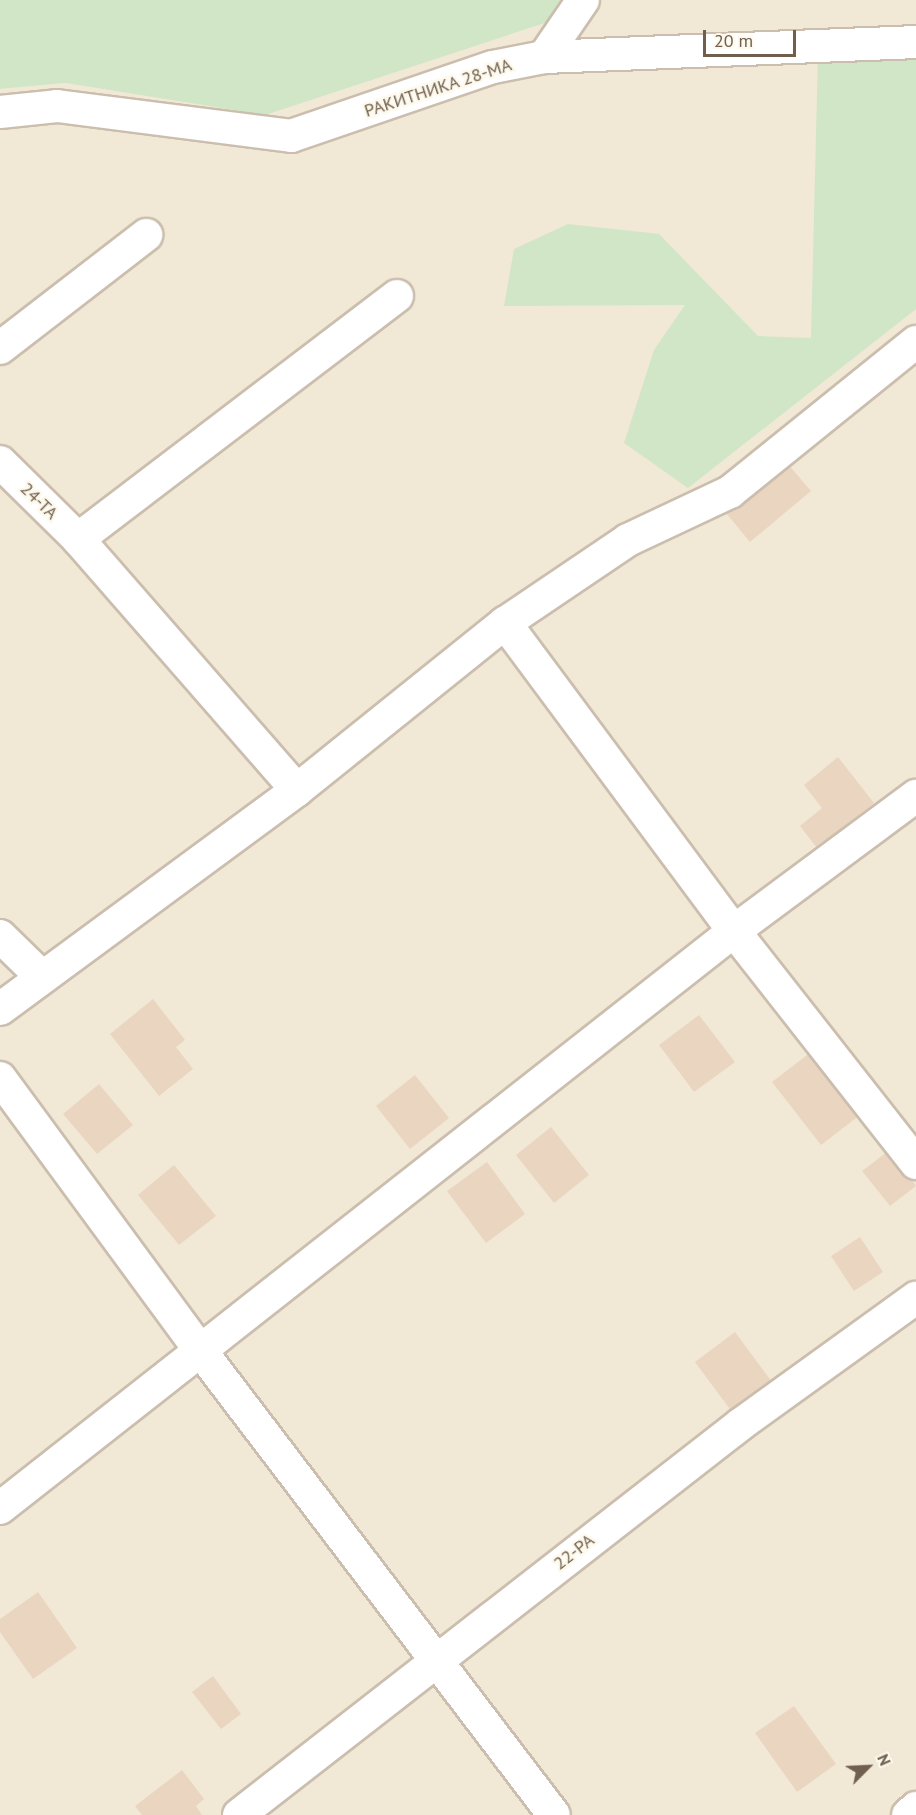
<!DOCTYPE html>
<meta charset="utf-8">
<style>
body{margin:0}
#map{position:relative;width:916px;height:1815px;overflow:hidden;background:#faf5e7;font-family:"PT Sans",sans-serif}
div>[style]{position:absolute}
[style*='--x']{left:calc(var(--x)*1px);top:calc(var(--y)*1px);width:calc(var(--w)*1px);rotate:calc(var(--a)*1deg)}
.residential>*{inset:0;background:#f1e8d6}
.green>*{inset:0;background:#d0e6c7}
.building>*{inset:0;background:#ead6c0}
.roads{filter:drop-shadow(2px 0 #cbbeae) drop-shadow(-2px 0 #cbbeae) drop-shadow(0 2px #cbbeae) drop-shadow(0 -2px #cbbeae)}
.minor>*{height:32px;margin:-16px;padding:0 16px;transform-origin:16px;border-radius:16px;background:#fff}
span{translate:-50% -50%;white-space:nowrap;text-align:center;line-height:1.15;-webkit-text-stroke:5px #fdf9ed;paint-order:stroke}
.street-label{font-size:18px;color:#715f4e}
.north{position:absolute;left:838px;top:1737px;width:60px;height:60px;-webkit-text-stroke:4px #fdf9ed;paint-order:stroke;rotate:66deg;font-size:16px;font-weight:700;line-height:24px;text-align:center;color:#715f4e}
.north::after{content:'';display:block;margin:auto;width:21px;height:27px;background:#715f4e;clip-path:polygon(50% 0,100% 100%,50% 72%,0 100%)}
.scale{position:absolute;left:703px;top:30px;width:93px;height:27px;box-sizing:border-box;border:3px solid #715f4e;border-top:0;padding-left:8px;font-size:18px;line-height:21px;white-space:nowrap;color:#715f4e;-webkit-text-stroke:4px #fdf9ed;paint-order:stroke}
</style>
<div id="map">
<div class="residential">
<div style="clip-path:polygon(576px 0,916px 0,916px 1815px,0 1815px,0 89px,66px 83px)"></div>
</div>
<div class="green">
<div style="clip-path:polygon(0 0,576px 0,569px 15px,265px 115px,66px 83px,0 89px)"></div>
<div style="clip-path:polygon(916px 48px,916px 309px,688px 488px,624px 443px,654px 350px,685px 305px,504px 306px,514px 249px,568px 224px,659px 234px,758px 336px,811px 338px,818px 53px)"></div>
</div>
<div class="building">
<div style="clip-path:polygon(781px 456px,811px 491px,750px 542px,721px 507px)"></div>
<div style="clip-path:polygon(838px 757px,874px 803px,817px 848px,800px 826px,822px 808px,804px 785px)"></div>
<div style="clip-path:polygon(153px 999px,185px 1040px,176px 1047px,193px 1069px,159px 1096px,110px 1034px)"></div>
<div style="clip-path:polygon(699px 1015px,735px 1062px,694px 1092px,659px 1045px)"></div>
<div style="clip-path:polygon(811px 1052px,860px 1115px,821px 1145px,772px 1082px)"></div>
<div style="clip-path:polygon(415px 1075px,449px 1118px,410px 1149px,376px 1106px)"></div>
<div style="clip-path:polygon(99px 1084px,133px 1125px,97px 1154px,63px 1114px)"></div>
<div style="clip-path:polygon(551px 1127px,589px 1175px,554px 1203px,516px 1155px)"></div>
<div style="clip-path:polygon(891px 1149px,916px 1186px,890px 1206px,862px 1171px)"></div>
<div style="clip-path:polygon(487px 1162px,525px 1214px,486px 1243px,447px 1191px)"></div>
<div style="clip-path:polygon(174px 1165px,216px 1216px,179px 1245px,138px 1195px)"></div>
<div style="clip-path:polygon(860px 1237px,883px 1272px,854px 1291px,831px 1256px)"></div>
<div style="clip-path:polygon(735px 1332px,772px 1382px,732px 1412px,695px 1362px)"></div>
<div style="clip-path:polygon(38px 1592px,77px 1648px,33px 1679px,0 1632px,0 1619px)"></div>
<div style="clip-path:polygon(213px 1676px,241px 1714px,221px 1729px,192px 1692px)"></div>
<div style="clip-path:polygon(794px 1706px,836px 1764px,797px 1792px,755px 1733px)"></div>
<div style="clip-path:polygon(182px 1770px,204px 1799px,196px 1806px,202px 1815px,142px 1815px,135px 1806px)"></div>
</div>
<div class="roads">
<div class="minor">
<div style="--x:544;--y:57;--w:69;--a:-55.6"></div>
<div style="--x:0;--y:112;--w:57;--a:-6"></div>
<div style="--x:57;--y:106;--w:236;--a:7.3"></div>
<div style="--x:291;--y:136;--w:213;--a:-18.9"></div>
<div style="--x:493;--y:67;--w:52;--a:-11.1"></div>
<div style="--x:544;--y:57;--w:372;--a:-2.3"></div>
<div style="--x:0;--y:348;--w:185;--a:-37.7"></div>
<div style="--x:0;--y:462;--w:110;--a:44.6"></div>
<div style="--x:78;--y:539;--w:333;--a:48.9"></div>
<div style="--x:78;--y:539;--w:401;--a:-37.3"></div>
<div style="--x:505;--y:623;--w:384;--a:53.4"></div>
<div style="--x:734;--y:931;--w:295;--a:51.9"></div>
<div style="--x:0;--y:936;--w:59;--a:44.3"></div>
<div style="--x:0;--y:1009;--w:369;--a:-36.4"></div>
<div style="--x:297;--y:790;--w:267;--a:-38.8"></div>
<div style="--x:505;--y:623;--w:148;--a:-34"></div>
<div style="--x:628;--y:540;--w:113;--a:-25.2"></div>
<div style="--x:730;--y:492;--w:239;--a:-38.9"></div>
<div style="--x:0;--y:1078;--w:338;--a:53.7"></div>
<div style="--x:200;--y:1350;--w:584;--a:52.72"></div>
<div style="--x:0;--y:1508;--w:934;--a:-38.17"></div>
<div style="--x:734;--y:931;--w:227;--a:-36.6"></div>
<div style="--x:239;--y:1815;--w:636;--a:-37.91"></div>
<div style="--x:741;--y:1424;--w:216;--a:-35.8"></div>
<div style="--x:908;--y:1815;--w:11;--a:-41"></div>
</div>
</div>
<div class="street-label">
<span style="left:438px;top:88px;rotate:-18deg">РАКИТНИКА 28-МА</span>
<span style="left:39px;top:501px;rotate:44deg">24-ТА</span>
<span style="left:574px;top:1552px;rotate:-38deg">22-РА</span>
</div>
<div class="north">N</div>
<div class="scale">20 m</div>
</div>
